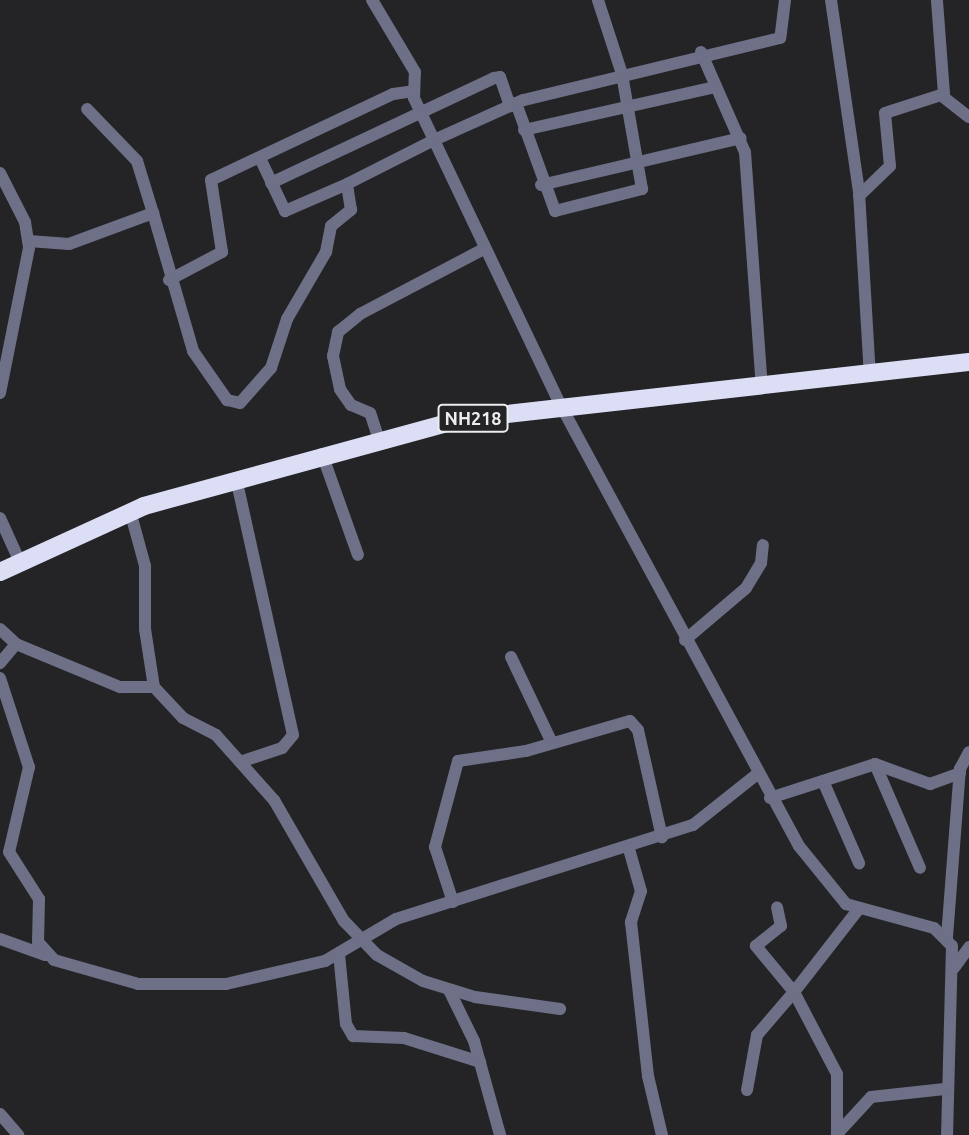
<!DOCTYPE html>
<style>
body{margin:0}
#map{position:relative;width:969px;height:1135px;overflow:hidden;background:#242427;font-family:Ubuntu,sans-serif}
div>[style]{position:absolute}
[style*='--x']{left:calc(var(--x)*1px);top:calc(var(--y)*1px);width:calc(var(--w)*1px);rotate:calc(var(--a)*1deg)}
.minor>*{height:12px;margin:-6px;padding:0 6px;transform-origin:6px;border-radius:6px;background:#6e7087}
.highway>*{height:18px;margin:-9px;padding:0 9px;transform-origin:9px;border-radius:9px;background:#dcdef6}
span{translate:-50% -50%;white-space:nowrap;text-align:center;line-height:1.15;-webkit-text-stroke:7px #242427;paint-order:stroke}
.shield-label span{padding:2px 5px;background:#242427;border:2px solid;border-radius:5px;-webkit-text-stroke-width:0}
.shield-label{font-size:18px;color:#ebeced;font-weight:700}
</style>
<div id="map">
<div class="minor">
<div style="--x:785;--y:0;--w:38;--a:97"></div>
<div style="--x:780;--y:38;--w:264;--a:166.4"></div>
<div style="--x:523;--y:100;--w:98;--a:155.8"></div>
<div style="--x:434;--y:140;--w:293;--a:64.5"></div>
<div style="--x:560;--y:404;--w:502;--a:61.6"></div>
<div style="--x:799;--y:846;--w:75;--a:51"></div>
<div style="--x:846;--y:904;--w:91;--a:15.3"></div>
<div style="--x:934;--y:928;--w:25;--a:45"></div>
<div style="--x:952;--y:946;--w:189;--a:91.5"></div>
<div style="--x:831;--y:0;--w:194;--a:81.7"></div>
<div style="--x:859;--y:192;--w:184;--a:86.6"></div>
<div style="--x:701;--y:52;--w:109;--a:66.3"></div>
<div style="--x:745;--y:152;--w:236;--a:85.9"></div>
<div style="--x:942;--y:96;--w:34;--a:38"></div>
<div style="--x:516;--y:103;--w:115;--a:70.1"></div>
<div style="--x:555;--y:211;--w:90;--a:-14.2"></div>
<div style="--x:642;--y:189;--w:117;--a:-99.9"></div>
<div style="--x:622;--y:74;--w:78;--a:-108"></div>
<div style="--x:524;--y:130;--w:192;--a:-12.7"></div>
<div style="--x:260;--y:158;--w:59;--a:64.7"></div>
<div style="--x:285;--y:211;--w:68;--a:-23.5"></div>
<div style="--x:0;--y:173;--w:55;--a:63"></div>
<div style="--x:25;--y:222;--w:26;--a:81"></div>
<div style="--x:29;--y:248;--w:148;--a:101.3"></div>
<div style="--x:271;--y:183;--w:246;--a:-25.2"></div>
<div style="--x:494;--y:78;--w:6;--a:-9"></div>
<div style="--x:500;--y:77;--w:31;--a:71"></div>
<div style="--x:541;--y:185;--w:205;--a:-13.2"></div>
<div style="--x:859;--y:196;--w:43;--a:-44.1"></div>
<div style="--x:890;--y:166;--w:53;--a:-95.4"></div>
<div style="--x:885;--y:113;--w:62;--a:-17.9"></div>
<div style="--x:944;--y:94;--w:94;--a:-94.3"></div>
<div style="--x:153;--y:213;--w:144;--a:73.8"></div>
<div style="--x:193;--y:351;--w:60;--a:55.2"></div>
<div style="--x:227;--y:400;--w:13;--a:13"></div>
<div style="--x:240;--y:403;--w:47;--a:-48.5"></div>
<div style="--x:271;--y:368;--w:52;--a:-71.9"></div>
<div style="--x:287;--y:319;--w:78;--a:-59.8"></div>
<div style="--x:326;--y:252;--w:26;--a:-79"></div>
<div style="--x:331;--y:226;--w:26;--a:-39"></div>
<div style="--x:351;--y:210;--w:26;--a:-99"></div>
<div style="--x:347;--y:184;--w:97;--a:-26.8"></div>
<div style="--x:434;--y:140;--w:47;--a:-115.5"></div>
<div style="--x:414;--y:98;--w:26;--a:-88"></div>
<div style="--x:415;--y:72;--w:84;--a:-120.8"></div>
<div style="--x:29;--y:241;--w:40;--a:4.3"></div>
<div style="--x:69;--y:244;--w:90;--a:-20.3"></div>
<div style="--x:153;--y:213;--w:54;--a:-107.1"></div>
<div style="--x:137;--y:161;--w:72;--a:-133.9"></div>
<div style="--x:169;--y:280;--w:60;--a:-27.8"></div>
<div style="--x:222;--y:252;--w:73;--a:-98.7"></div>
<div style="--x:211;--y:180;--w:201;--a:-25.3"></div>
<div style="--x:393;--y:94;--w:21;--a:-8"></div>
<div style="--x:379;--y:440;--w:28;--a:-108"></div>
<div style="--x:370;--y:413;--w:21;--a:-157"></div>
<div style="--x:351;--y:405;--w:19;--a:-125"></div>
<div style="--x:340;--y:389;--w:34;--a:-102"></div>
<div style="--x:333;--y:356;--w:25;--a:-78"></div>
<div style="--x:338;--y:332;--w:28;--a:-39"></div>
<div style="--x:360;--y:314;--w:140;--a:-27.7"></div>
<div style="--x:322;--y:454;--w:107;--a:70.4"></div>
<div style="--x:236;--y:478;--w:263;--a:77.5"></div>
<div style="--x:293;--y:735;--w:17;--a:130"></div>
<div style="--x:282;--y:748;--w:44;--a:161.6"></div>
<div style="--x:130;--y:511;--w:57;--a:74.7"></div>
<div style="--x:145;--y:566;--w:63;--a:90"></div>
<div style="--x:145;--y:629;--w:59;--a:81.2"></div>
<div style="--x:154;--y:687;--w:42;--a:46.9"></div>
<div style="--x:183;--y:718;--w:37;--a:27"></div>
<div style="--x:216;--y:735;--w:87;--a:48.3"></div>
<div style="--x:274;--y:800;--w:140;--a:60"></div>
<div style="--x:344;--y:921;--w:47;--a:45.9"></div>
<div style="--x:377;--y:955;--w:53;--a:29.5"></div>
<div style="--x:423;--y:981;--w:54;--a:17.1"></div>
<div style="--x:475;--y:997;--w:86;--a:8"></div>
<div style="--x:0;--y:518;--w:48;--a:65.6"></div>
<div style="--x:0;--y:629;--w:22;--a:43"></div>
<div style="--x:16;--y:644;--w:25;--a:130"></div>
<div style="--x:685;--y:640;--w:80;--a:-40.4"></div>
<div style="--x:746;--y:588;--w:29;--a:-59"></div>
<div style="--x:761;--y:563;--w:18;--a:-84"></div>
<div style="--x:16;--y:644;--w:113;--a:22.5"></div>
<div style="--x:120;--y:687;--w:34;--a:0"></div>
<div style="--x:511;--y:657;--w:95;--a:64.5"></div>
<div style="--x:0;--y:678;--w:94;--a:72"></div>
<div style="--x:29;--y:767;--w:87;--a:103.2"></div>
<div style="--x:9;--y:852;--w:56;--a:57.4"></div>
<div style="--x:39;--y:899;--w:43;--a:91.3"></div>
<div style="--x:38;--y:942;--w:24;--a:48"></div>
<div style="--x:54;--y:960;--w:87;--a:15.9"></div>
<div style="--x:138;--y:984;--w:88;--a:0"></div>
<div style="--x:226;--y:984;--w:102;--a:-13.1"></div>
<div style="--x:325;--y:961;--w:82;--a:-30.6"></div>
<div style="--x:396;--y:919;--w:312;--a:-17.6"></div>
<div style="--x:693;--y:825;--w:80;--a:-38.4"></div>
<div style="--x:875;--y:764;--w:113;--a:66.6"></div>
<div style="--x:823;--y:781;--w:90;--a:66.3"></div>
<div style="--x:770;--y:798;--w:110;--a:-17.9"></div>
<div style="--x:875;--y:764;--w:59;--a:20"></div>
<div style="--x:930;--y:784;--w:32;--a:-20"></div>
<div style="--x:629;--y:849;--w:44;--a:74.1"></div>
<div style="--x:641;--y:891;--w:33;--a:108"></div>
<div style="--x:631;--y:922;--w:155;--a:83.7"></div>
<div style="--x:648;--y:1076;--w:61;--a:76.7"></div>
<div style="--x:453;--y:902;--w:58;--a:-108.1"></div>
<div style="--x:435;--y:847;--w:89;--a:-75"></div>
<div style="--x:458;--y:761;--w:69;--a:-8.4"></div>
<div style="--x:526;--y:751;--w:108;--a:-16.1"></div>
<div style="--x:630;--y:721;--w:12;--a:48"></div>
<div style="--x:638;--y:730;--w:110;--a:77.4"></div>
<div style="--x:947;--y:937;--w:169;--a:-85.6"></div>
<div style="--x:960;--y:769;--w:19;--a:-62"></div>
<div style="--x:0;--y:939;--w:48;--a:19.6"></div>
<div style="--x:339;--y:954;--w:70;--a:84.3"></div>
<div style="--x:346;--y:1024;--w:14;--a:60"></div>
<div style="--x:353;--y:1036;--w:51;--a:2.2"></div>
<div style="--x:404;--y:1038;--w:80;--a:17.5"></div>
<div style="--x:954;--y:968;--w:26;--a:-54"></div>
<div style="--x:449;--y:990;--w:57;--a:63.9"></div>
<div style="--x:474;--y:1041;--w:98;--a:74.5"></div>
<div style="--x:747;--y:1090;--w:56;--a:-79.7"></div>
<div style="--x:757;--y:1035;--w:57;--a:-49.3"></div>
<div style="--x:794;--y:992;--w:60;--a:-129.6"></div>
<div style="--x:756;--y:946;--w:32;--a:-39"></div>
<div style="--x:781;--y:926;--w:19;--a:-102"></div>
<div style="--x:0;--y:1114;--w:28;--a:49"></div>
<div style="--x:837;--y:1134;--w:50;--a:-47.4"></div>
<div style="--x:871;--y:1097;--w:74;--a:-6.2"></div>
<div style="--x:837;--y:1135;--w:61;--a:-90"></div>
<div style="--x:837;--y:1074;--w:93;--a:-117.7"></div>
<div style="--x:794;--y:992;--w:103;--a:-52.1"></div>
</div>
<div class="highway">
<div style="--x:0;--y:572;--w:158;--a:-24.6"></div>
<div style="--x:144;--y:506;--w:331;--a:-15.3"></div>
<div style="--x:463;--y:419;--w:509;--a:-6.43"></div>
</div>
<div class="shield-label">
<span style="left:473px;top:418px">NH218</span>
</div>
</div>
